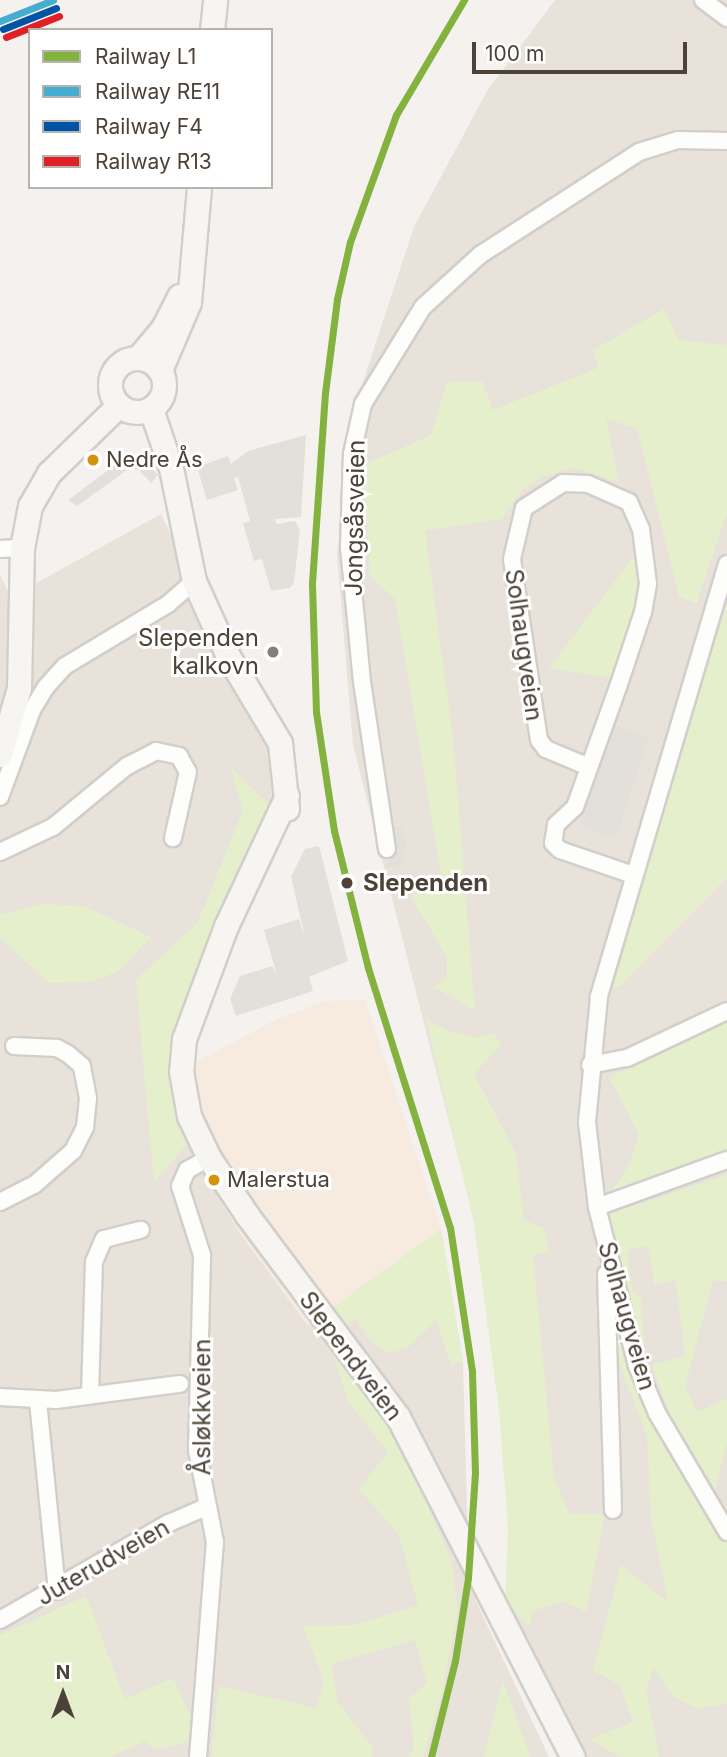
<!DOCTYPE html>
<meta charset="utf-8">
<style>
body{margin:0}
#map{position:relative;width:727px;height:1757px;overflow:hidden;background:#f4f1ee;font-family:Inter,sans-serif}
div>[style]{position:absolute}
[style*='--x']{left:calc(var(--x)*1px);top:calc(var(--y)*1px);width:calc(var(--w)*1px);rotate:calc(var(--a)*1deg)}
.residential>*{inset:0;background:#e8e2db}
.commercial>*{inset:0;background:#f7ebe0}
.green>*{inset:0;background:#e5efcc}
.parking>*{inset:0;background:#e3e0dc}
.roads{filter:drop-shadow(2px 0 #d2cfcb) drop-shadow(-2px 0 #d2cfcb) drop-shadow(0 2px #d2cfcb) drop-shadow(0 -2px #d2cfcb)}
.minor>*{height:16px;margin:-8px;padding:0 8px;transform-origin:8px;border-radius:8px;background:#fdfdfc}
.secondary>*{height:23px;margin:-11.5px;padding:0 11.5px;transform-origin:11.5px;border-radius:11.5px;background:#f7f5f1}
.secondary>.ring{margin:-11.5px;padding:0;box-sizing:content-box;background:none;border:23px solid #f7f5f1;border-radius:50%}
.rail-1>*{height:7px;margin:-3.5px;padding:0 3.5px;transform-origin:3.5px;border-radius:3.5px;background:#83b23e}
.rail-2>*{height:7px;margin:-3.5px;padding:0 3.5px;transform-origin:3.5px;border-radius:3.5px;background:#46adcf}
.rail-3>*{height:7px;margin:-3.5px;padding:0 3.5px;transform-origin:3.5px;border-radius:3.5px;background:#0054a6}
.rail-4>*{height:7px;margin:-3.5px;padding:0 3.5px;transform-origin:3.5px;border-radius:3.5px;background:#df2027}
.dots>*{width:19px;height:19px;translate:-50% -50%;box-sizing:border-box;border:4px solid #fff;border-radius:50%}
span{translate:-50% -50%;white-space:nowrap;text-align:center;line-height:1.15;-webkit-text-stroke:6px #fff;paint-order:stroke}
.bus-label{font-size:22px;color:#4c4237}
.left{translate:0 -50%;text-align:left}
.street-label{font-size:24px;color:#4c4237}
.poi-label{font-size:24px;color:#4c4237}
.right{translate:-100% -50%;text-align:right}
.stop-label{font-size:24px;color:#4c4237;font-weight:700}
.legend{position:absolute;left:28px;top:28px;width:245px;height:161px;box-sizing:border-box;background:#fff;border:2px solid #b7b3af;margin:0;padding:9px 12px;list-style:none;font-size:21px;color:#4c4237}
.legend li{display:flex;align-items:center;gap:14px;height:35px}
.legend b{width:35px;border:2px solid #b7b3af}
.north{position:absolute;left:28px;top:1659px;width:70px;height:70px;-webkit-text-stroke:5px #fff;paint-order:stroke;rotate:0deg;font-size:19px;font-weight:700;line-height:28px;text-align:center;color:#4c4237}
.north::after{content:'';display:block;margin:auto;width:24px;height:32px;background:#4c4237;clip-path:polygon(50% 0,100% 100%,50% 72%,0 100%)}
.scale{position:absolute;left:472px;top:42px;width:215px;height:32px;box-sizing:border-box;border:4px solid #4c4237;border-top:0;padding-left:9px;font-size:21px;line-height:24px;white-space:nowrap;color:#4c4237;-webkit-text-stroke:5px #fff;paint-order:stroke}
</style>
<div id="map">
<div class="residential">
<div style="clip-path:polygon(555px 0,727px 0,727px 1757px,584px 1757px,510px 1612px,513px 1532px,503px 1414px,475px 1223px,353px 745px,337px 554px,356px 403px,414px 227px,487px 91px)"></div>
<div style="clip-path:polygon(161px 514px,270px 737px,278px 772px,274px 810px,180px 1034px,187px 1144px,239px 1232px,308px 1325px,441px 1229px,463px 1362px,467px 1514px,475px 1599px,549px 1757px,0 1757px,0 575px,11px 597px)"></div>
</div>
<div class="commercial">
<div style="clip-path:polygon(365px 1000px,441px 1229px,308px 1326px,239px 1232px,187px 1144px,174px 1074px,275px 1020px,325px 1001px)"></div>
</div>
<div class="green">
<div style="clip-path:polygon(664px 309px,679px 340px,727px 345px,727px 513px,696px 604px,679px 596px,637px 428px,606px 419px,619px 482px,575px 468px,541px 477px,523px 489px,502px 519px,425px 531px,453px 738px,475px 1010px,433px 987px,447px 977px,447px 957px,410px 895px,443px 886px,395px 599px,370px 576px,363px 465px,431px 435px,447px 382px,482px 381px,493px 410px,598px 368px,593px 350px)"></div>
<div style="clip-path:polygon(634px 556px,641px 603px,631px 646px,617px 658px,611px 678px,549px 668px)"></div>
<div style="clip-path:polygon(727px 603px,727px 878px,620px 986px,614px 987px,610px 984px)"></div>
<div style="clip-path:polygon(230px 767px,274px 810px,180px 1034px,181px 1116px,187px 1144px,154px 1183px,136px 980px,198px 922px,243px 810px)"></div>
<div style="clip-path:polygon(42px 904px,84px 906px,151px 937px,119px 971px,90px 982px,49px 983px,0 938px,0 915px)"></div>
<div style="clip-path:polygon(426px 1019px,448px 1031px,478px 1038px,494px 1033px,501px 1045px,474px 1074px,516px 1153px,524px 1220px,544px 1228px,549px 1251px,533px 1255px,554px 1477px,569px 1514px,605px 1514px,586px 1612px,562px 1601px,533px 1611px,530px 1627px,505px 1602px,508px 1528px,499px 1410px,474px 1223px)"></div>
<div style="clip-path:polygon(727px 1023px,727px 1152px,610px 1195px,629px 1164px,639px 1135px,609px 1077px)"></div>
<div style="clip-path:polygon(727px 1175px,727px 1281px,713px 1281px,685px 1386px,697px 1412px,727px 1398px,727px 1443px,715px 1490px,670px 1415px,652px 1365px,685px 1356px,676px 1280px,654px 1285px,648px 1246px,627px 1250px,632px 1289px,641px 1299px,644px 1354px,628px 1309px,609px 1214px)"></div>
<div style="clip-path:polygon(441px 1229px,463px 1362px,451px 1364px,436px 1320px,407px 1348px,390px 1353px,373px 1344px,356px 1319px,342px 1328px,332px 1308px)"></div>
<div style="clip-path:polygon(617px 1330px,676px 1465px,727px 1540px,727px 1703px,699px 1709px,672px 1696px,654px 1668px,646px 1689px,659px 1757px,620px 1757px,590px 1739px,633px 1722px,620px 1685px,593px 1671px,621px 1565px,668px 1602px,651px 1518px,647px 1436px,617px 1357px)"></div>
<div style="clip-path:polygon(334px 1357px,382px 1415px,406px 1456px,451px 1559px,458px 1609px,441px 1698px,423px 1757px,409px 1757px,414px 1745px,409px 1699px,427px 1683px,415px 1640px,332px 1664px,337px 1701px,373px 1748px,372px 1757px,211px 1757px,219px 1686px,316px 1708px,324px 1682px,303px 1626px,355px 1625px,418px 1605px,399px 1535px,359px 1489px,388px 1452px,348px 1401px)"></div>
<div style="clip-path:polygon(86px 1596px,125px 1699px,173px 1678px,192px 1720px,187px 1742px,156px 1750px,144px 1741px,110px 1757px,0 1757px,0 1635px)"></div>
<div style="clip-path:polygon(503px 1680px,530px 1757px,484px 1757px)"></div>
</div>
<div class="parking">
<div style="clip-path:polygon(306px 435px,301px 517px,275px 519px,277px 524px,295px 521px,300px 530px,294px 582px,290px 588px,271px 591px,262px 559px,254px 561px,243px 523px,250px 521px,238px 477px,234px 478px,238px 490px,207px 500px,197px 467px,228px 456px,231px 464px,248px 451px)"></div>
<div style="clip-path:polygon(140px 457px,158px 475px,151px 483px,139px 470px,130px 468px,77px 506px,68px 500px,122px 460px)"></div>
<div style="clip-path:polygon(613px 725px,649px 737px,616px 838px,580px 826px)"></div>
<div style="clip-path:polygon(401px 826px,407px 848px,402px 850px,405px 865px,388px 868px,381px 830px)"></div>
<div style="clip-path:polygon(319px 846px,348px 961px,309px 977px,313px 991px,236px 1016px,230px 999px,240px 976px,272px 966px,277px 975px,264px 930px,299px 919px,305px 937px,291px 877px,305px 849px)"></div>
</div>
<div class="roads">
<div class="minor">
<div style="--x:703;--y:0;--w:30;--a:37"></div>
<div style="--x:0;--y:549;--w:22;--a:-3"></div>
<div style="--x:727;--y:564;--w:452;--a:106.5"></div>
<div style="--x:599;--y:997;--w:126;--a:95.5"></div>
<div style="--x:587;--y:1122;--w:86;--a:83.3"></div>
<div style="--x:597;--y:1207;--w:164;--a:75.9"></div>
<div style="--x:637;--y:1366;--w:51;--a:66.9"></div>
<div style="--x:657;--y:1413;--w:138;--a:59.5"></div>
<div style="--x:589;--y:767;--w:47;--a:-157.3"></div>
<div style="--x:546;--y:749;--w:11;--a:-128"></div>
<div style="--x:539;--y:740;--w:183;--a:-98.5"></div>
<div style="--x:512;--y:559;--w:52;--a:-76.8"></div>
<div style="--x:524;--y:508;--w:46;--a:-32.7"></div>
<div style="--x:563;--y:483;--w:25;--a:2"></div>
<div style="--x:588;--y:484;--w:45;--a:23.7"></div>
<div style="--x:629;--y:502;--w:30;--a:66"></div>
<div style="--x:641;--y:529;--w:55;--a:82.7"></div>
<div style="--x:648;--y:584;--w:28;--a:100"></div>
<div style="--x:643;--y:612;--w:79;--a:108.4"></div>
<div style="--x:618;--y:687;--w:127;--a:109.7"></div>
<div style="--x:575;--y:807;--w:26;--a:137"></div>
<div style="--x:556;--y:825;--w:18;--a:99"></div>
<div style="--x:553;--y:843;--w:10;--a:45"></div>
<div style="--x:560;--y:850;--w:77;--a:18.9"></div>
<div style="--x:0;--y:797;--w:93;--a:-69.8"></div>
<div style="--x:32;--y:710;--w:27;--a:-59"></div>
<div style="--x:46;--y:687;--w:28;--a:-48"></div>
<div style="--x:65;--y:666;--w:120;--a:-31"></div>
<div style="--x:168;--y:604;--w:35;--a:-41"></div>
<div style="--x:387;--y:849;--w:169;--a:-98.5"></div>
<div style="--x:362;--y:682;--w:135;--a:-95.5"></div>
<div style="--x:349;--y:548;--w:94;--a:-88.2"></div>
<div style="--x:352;--y:454;--w:51;--a:-77.6"></div>
<div style="--x:363;--y:404;--w:114;--a:-58.3"></div>
<div style="--x:423;--y:307;--w:77;--a:-42.4"></div>
<div style="--x:480;--y:255;--w:189;--a:-32.9"></div>
<div style="--x:639;--y:152;--w:41;--a:-17.1"></div>
<div style="--x:678;--y:140;--w:49;--a:1.2"></div>
<div style="--x:0;--y:852;--w:59;--a:-25.3"></div>
<div style="--x:53;--y:827;--w:96;--a:-39.5"></div>
<div style="--x:127;--y:766;--w:33;--a:-27"></div>
<div style="--x:156;--y:751;--w:24;--a:12"></div>
<div style="--x:179;--y:756;--w:18;--a:61"></div>
<div style="--x:188;--y:772;--w:68;--a:102.8"></div>
<div style="--x:590;--y:1065;--w:38;--a:-11"></div>
<div style="--x:627;--y:1058;--w:110;--a:-25.2"></div>
<div style="--x:0;--y:1202;--w:38;--a:-27"></div>
<div style="--x:34;--y:1185;--w:52;--a:-41.1"></div>
<div style="--x:73;--y:1151;--w:27;--a:-63"></div>
<div style="--x:85;--y:1127;--w:29;--a:-84"></div>
<div style="--x:88;--y:1098;--w:33;--a:-101"></div>
<div style="--x:82;--y:1066;--w:18;--a:-139"></div>
<div style="--x:68;--y:1054;--w:13;--a:-151"></div>
<div style="--x:57;--y:1048;--w:43;--a:-177.3"></div>
<div style="--x:597;--y:1207;--w:138;--a:-19.9"></div>
<div style="--x:606;--y:1274;--w:236;--a:88.3"></div>
<div style="--x:90;--y:1395;--w:133;--a:-88.3"></div>
<div style="--x:94;--y:1262;--w:25;--a:-67"></div>
<div style="--x:104;--y:1239;--w:38;--a:-14"></div>
<div style="--x:0;--y:1397;--w:56;--a:3.1"></div>
<div style="--x:56;--y:1400;--w:125;--a:-7.4"></div>
<div style="--x:38;--y:1401;--w:191;--a:84.3"></div>
<div style="--x:0;--y:1620;--w:195;--a:-29.9"></div>
<div style="--x:169;--y:1523;--w:40;--a:-23.4"></div>
<div style="--x:198;--y:1757;--w:216;--a:-85.5"></div>
<div style="--x:215;--y:1542;--w:94;--a:-101.1"></div>
<div style="--x:197;--y:1450;--w:195;--a:-88.5"></div>
<div style="--x:202;--y:1255;--w:72;--a:-107.7"></div>
<div style="--x:180;--y:1186;--w:17;--a:-66"></div>
<div style="--x:187;--y:1170;--w:25;--a:-29"></div>
</div>
<div class="secondary">
<div style="--x:212;--y:30;--w:30;--a:-84"></div>
<div class="ring" style="left:110px;top:358px;width:31px;height:31px"></div>
<div style="--x:138;--y:358;--w:39;--a:-50"></div>
<div style="--x:163;--y:328;--w:36;--a:-63"></div>
<div style="--x:160;--y:370;--w:74;--a:-66.9"></div>
<div style="--x:189;--y:302;--w:115;--a:-85"></div>
<div style="--x:151;--y:409;--w:62;--a:71.3"></div>
<div style="--x:171;--y:468;--w:115;--a:78.5"></div>
<div style="--x:194;--y:581;--w:82;--a:65.6"></div>
<div style="--x:228;--y:656;--w:101;--a:59.1"></div>
<div style="--x:280;--y:743;--w:66;--a:83.9"></div>
<div style="--x:0;--y:755;--w:70;--a:-74.2"></div>
<div style="--x:19;--y:688;--w:140;--a:-88.8"></div>
<div style="--x:22;--y:548;--w:43;--a:-79.2"></div>
<div style="--x:30;--y:506;--w:38;--a:-60"></div>
<div style="--x:49;--y:473;--w:96;--a:-44.2"></div>
<div style="--x:287;--y:796;--w:144;--a:115.1"></div>
<div style="--x:226;--y:926;--w:121;--a:110.4"></div>
<div style="--x:184;--y:1039;--w:32;--a:95"></div>
<div style="--x:181;--y:1071;--w:46;--a:79.9"></div>
<div style="--x:189;--y:1116;--w:47;--a:64.5"></div>
<div style="--x:209;--y:1158;--w:69;--a:56.3"></div>
<div style="--x:247;--y:1215;--w:252;--a:53.2"></div>
<div style="--x:398;--y:1417;--w:382;--a:62.8"></div>
</div>
</div>
<div class="rail-1">
<div style="--x:431;--y:1757;--w:99;--a:-76"></div>
<div style="--x:455;--y:1661;--w:84;--a:-81.1"></div>
<div style="--x:468;--y:1578;--w:105;--a:-86.2"></div>
<div style="--x:475;--y:1473;--w:102;--a:-91.7"></div>
<div style="--x:472;--y:1371;--w:145;--a:-98.7"></div>
<div style="--x:450;--y:1228;--w:273;--a:-107.5"></div>
<div style="--x:368;--y:968;--w:141;--a:-103.9"></div>
<div style="--x:334;--y:831;--w:120;--a:-98.6"></div>
<div style="--x:316;--y:712;--w:129;--a:-91.8"></div>
<div style="--x:312;--y:583;--w:190;--a:-86.1"></div>
<div style="--x:325;--y:393;--w:95;--a:-82.7"></div>
<div style="--x:337;--y:299;--w:58;--a:-77.2"></div>
<div style="--x:350;--y:242;--w:135;--a:-70.1"></div>
<div style="--x:396;--y:115;--w:134;--a:-59.4"></div>
</div>
<div class="rail-2">
<div style="--x:0;--y:21;--w:57;--a:-21.6"></div>
</div>
<div class="rail-3">
<div style="--x:3;--y:29;--w:57;--a:-21.6"></div>
</div>
<div class="rail-4">
<div style="--x:6;--y:37;--w:57;--a:-21.6"></div>
</div>
<div class="dots">
<div style="left:93px;top:460px;background:#d5920b"></div>
<div style="left:273px;top:652px;background:#877f77"></div>
<div style="left:347px;top:883px;background:#4c4237"></div>
<div style="left:214px;top:1180px;background:#d5920b"></div>
</div>
<div class="bus-label">
<span class="left" style="left:106px;top:460px">Nedre Ås</span>
<span class="left" style="left:227px;top:1180px">Malerstua</span>
</div>
<div class="street-label">
<span style="left:355px;top:518px;rotate:-89deg">Jongsåsveien</span>
<span style="left:524px;top:645px;rotate:82deg">Solhaugveien</span>
<span style="left:627px;top:1316px;rotate:74deg">Solhaugveien</span>
<span style="left:351px;top:1356px;rotate:53deg">Slependveien</span>
<span style="left:202px;top:1407px;rotate:-90deg">Åsløkkveien</span>
<span style="left:103px;top:1562px;rotate:-30deg">Juterudveien</span>
</div>
<div class="poi-label">
<span class="right" style="left:259px;top:652px">Slependen<br>kalkovn</span>
</div>
<div class="stop-label">
<span class="left" style="left:363px;top:883px">Slependen</span>
</div>
<ul class="legend">
<li><b style="height:9px;background:#83b23e"></b>Railway L1</li>
<li><b style="height:9px;background:#46adcf"></b>Railway RE11</li>
<li><b style="height:9px;background:#0054a6"></b>Railway F4</li>
<li><b style="height:9px;background:#df2027"></b>Railway R13</li>
</ul>
<div class="north">N</div>
<div class="scale">100 m</div>
</div>
